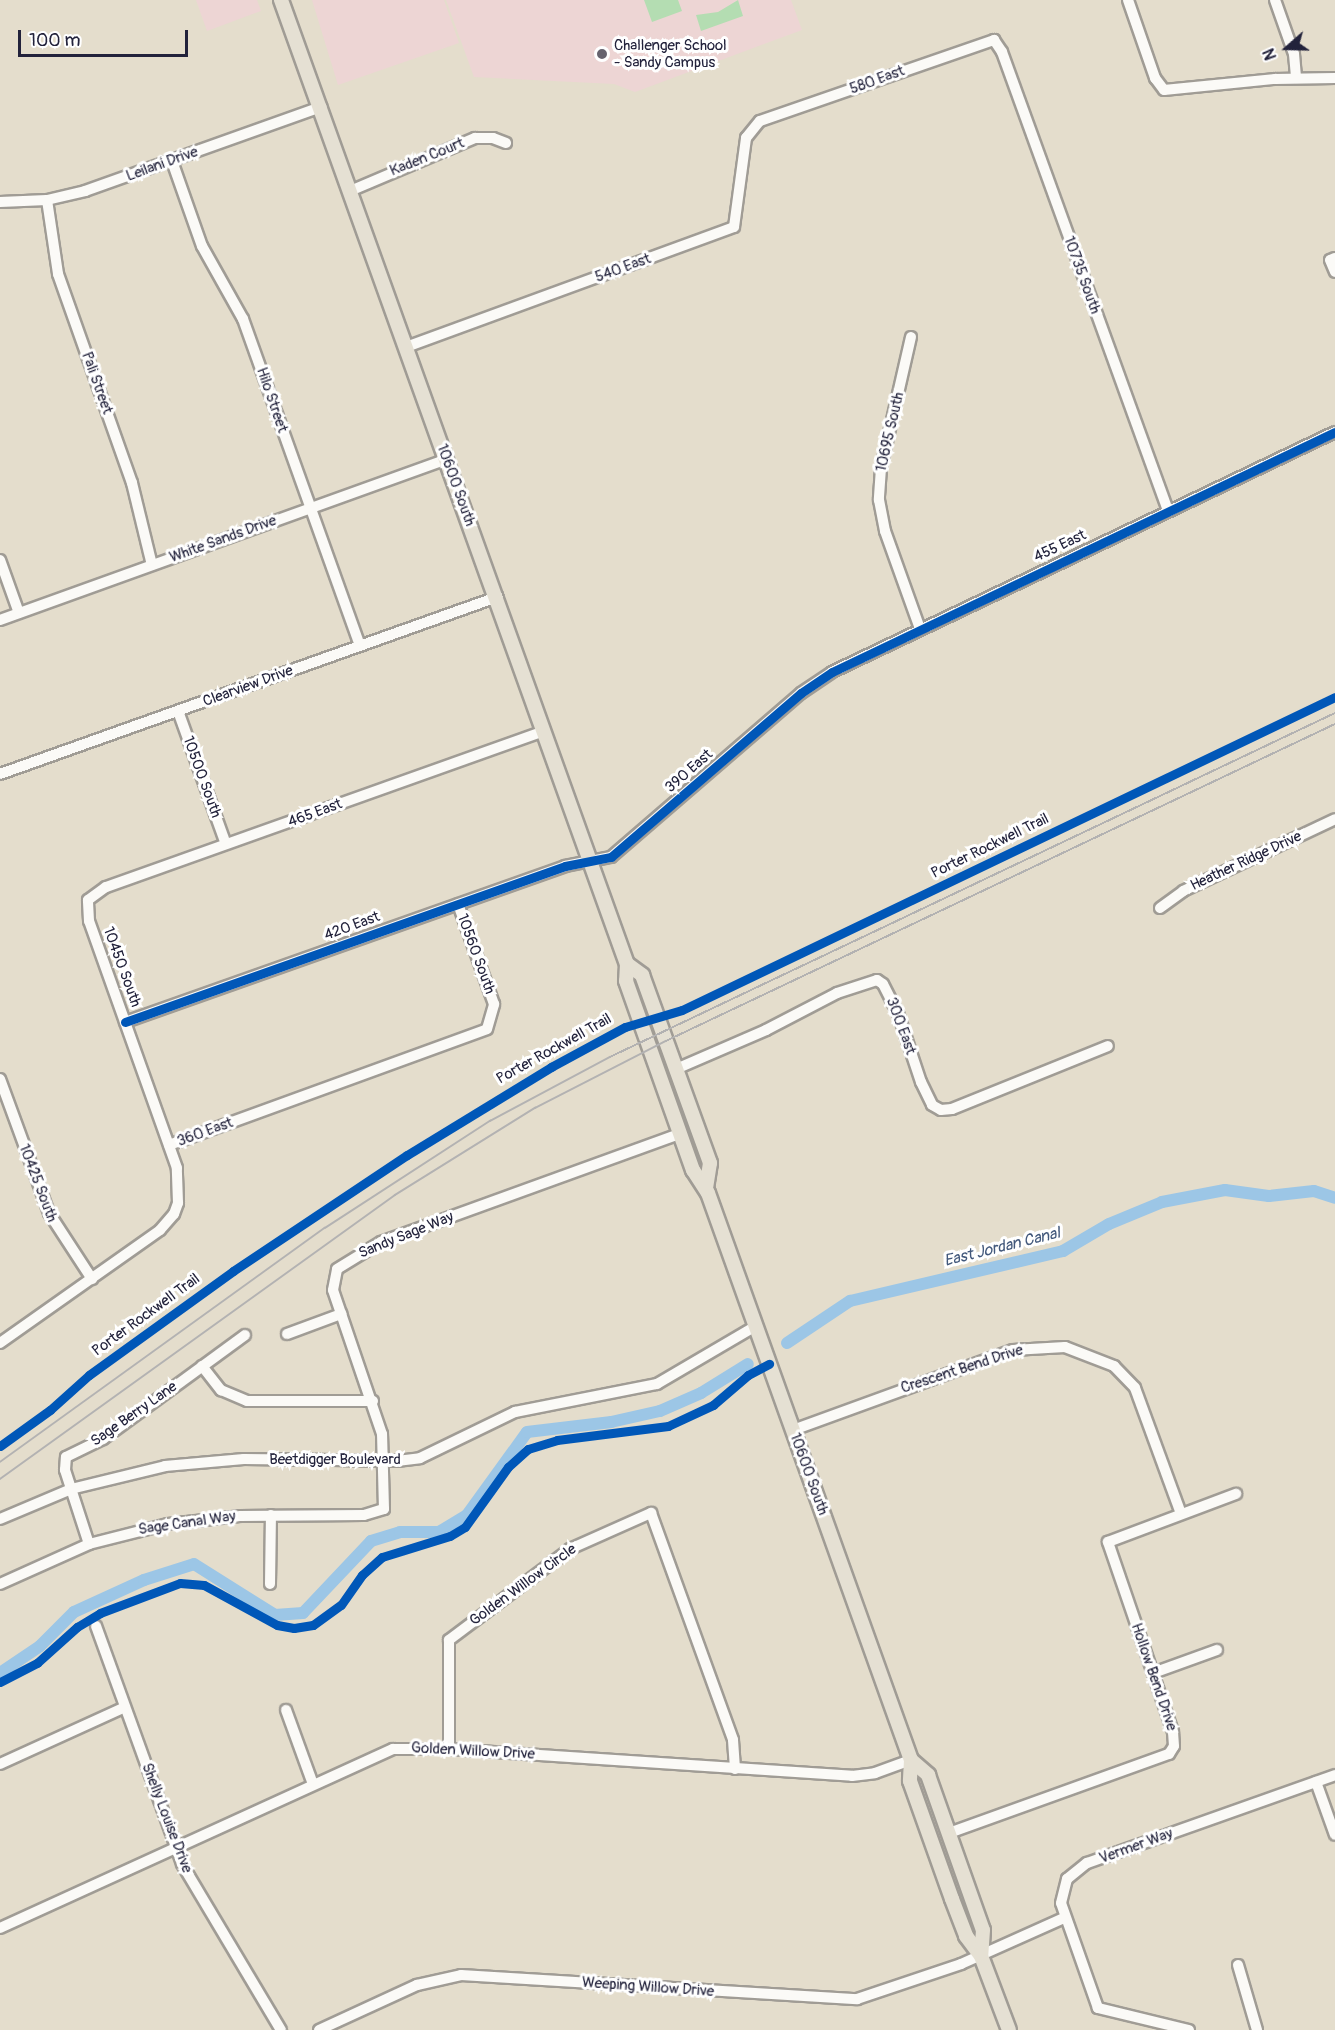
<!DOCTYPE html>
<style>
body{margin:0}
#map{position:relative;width:1335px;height:2030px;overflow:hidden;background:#e4ddcc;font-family:Pangolin,sans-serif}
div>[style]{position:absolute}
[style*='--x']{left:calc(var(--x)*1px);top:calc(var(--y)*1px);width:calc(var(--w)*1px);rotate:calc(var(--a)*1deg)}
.built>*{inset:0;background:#edd5d4}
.green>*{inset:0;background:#b4ddb2}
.canal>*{height:12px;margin:-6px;padding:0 6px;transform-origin:6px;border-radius:6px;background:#9cc6e6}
.roads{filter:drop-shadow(2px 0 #a09c95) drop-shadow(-2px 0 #a09c95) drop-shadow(0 2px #a09c95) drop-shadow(0 -2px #a09c95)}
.minor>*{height:10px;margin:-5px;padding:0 5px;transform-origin:5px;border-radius:5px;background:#fbfaf7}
.major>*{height:14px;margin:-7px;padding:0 7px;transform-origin:7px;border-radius:7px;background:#e5e0d3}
.tram>*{height:1.5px;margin:-0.75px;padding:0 0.75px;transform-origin:0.75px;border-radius:0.75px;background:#b3b2b2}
.cycleway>*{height:9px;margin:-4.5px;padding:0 4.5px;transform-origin:4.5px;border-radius:4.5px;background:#0057b8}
.dots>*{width:16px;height:16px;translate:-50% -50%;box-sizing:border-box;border:3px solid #fff;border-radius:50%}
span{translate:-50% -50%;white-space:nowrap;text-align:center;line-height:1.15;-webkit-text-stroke:6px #fff;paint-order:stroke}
.poi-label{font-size:15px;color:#22223b}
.left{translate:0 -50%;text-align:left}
.street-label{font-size:15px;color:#22223b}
.water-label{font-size:16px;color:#42587b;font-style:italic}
.north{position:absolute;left:1257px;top:18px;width:60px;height:60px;-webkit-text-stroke:4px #fff;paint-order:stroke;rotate:250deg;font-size:16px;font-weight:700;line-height:24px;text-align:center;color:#22223b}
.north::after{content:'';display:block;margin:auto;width:21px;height:27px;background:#22223b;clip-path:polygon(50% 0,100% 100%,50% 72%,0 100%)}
.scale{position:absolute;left:18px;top:30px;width:170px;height:27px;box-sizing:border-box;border:3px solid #22223b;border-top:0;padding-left:8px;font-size:18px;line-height:21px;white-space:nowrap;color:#22223b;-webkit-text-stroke:4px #fff;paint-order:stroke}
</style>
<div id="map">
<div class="built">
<div style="clip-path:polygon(196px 0,257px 0,261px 11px,207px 31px)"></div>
<div style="clip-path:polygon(312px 0,444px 0,459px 43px,338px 85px)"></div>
<div style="clip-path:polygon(446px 0,791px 0,802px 30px,635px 92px,614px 84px,474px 77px)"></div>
</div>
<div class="green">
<div style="clip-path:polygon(644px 0,678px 0,682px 11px,652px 22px)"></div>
<div style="clip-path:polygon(738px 0,743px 16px,701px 31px,696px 15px,718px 12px)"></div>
</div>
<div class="canal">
<div style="--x:787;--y:1343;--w:76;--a:-33.7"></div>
<div style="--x:850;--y:1301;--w:219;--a:-13.2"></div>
<div style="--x:1063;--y:1251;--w:53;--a:-30.4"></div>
<div style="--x:1109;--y:1224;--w:57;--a:-22.5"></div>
<div style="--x:1162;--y:1202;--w:64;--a:-10.8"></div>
<div style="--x:1225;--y:1190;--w:44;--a:7.8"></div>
<div style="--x:1269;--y:1196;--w:45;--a:-6.3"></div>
<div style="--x:1314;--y:1191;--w:22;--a:18"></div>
<div style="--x:0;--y:1673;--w:48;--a:-34"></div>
<div style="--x:40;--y:1646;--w:48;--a:-45"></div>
<div style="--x:74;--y:1612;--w:77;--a:-24.6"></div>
<div style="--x:144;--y:1580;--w:52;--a:-17.7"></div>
<div style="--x:194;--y:1564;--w:96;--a:32.2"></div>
<div style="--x:275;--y:1615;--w:28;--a:-4"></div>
<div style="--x:303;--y:1613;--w:99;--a:-46.6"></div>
<div style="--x:371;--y:1541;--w:30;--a:-17"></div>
<div style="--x:400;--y:1532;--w:39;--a:0"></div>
<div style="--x:439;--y:1532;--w:33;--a:-31"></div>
<div style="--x:467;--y:1515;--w:102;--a:-54.1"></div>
<div style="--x:527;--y:1432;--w:85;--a:-6.8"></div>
<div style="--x:611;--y:1422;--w:50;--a:-12.7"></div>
<div style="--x:660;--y:1411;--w:45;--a:-23.7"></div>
<div style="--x:701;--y:1393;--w:55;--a:-31.7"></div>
</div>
<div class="roads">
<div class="minor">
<div style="--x:1128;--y:0;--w:83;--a:70.9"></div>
<div style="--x:1155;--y:78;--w:15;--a:53"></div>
<div style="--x:1164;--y:90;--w:112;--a:-5.7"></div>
<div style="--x:1275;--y:79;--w:60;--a:-1"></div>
<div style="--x:1275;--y:0;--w:57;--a:70.6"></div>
<div style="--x:1294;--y:54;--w:24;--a:85"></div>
<div style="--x:172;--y:161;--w:90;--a:70.6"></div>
<div style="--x:202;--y:246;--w:84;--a:60.7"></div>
<div style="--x:243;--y:319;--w:347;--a:70.3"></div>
<div style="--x:350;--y:191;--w:136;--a:-23"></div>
<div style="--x:475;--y:138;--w:18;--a:0"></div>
<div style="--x:493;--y:138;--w:14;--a:21"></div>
<div style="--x:47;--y:200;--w:75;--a:81.5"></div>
<div style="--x:58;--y:274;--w:222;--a:70.5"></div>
<div style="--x:132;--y:483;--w:84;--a:76.3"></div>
<div style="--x:0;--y:202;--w:47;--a:-2.4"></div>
<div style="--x:47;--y:200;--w:39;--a:-13"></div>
<div style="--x:85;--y:191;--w:251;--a:-19.6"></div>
<div style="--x:1335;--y:258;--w:5;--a:158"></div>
<div style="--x:1330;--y:260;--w:13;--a:67"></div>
<div style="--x:911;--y:337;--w:134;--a:102.9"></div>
<div style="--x:881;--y:468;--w:32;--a:94"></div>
<div style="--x:879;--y:500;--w:32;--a:79"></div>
<div style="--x:885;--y:531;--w:104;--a:70.3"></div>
<div style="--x:406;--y:347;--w:349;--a:-20.1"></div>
<div style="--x:734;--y:227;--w:90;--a:-82.3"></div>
<div style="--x:746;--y:138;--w:22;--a:-51"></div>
<div style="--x:760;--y:121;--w:248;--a:-19.1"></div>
<div style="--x:994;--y:40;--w:14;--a:56"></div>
<div style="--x:1002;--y:52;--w:488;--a:70.1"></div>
<div style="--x:0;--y:560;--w:56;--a:70.3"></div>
<div style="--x:0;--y:620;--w:475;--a:-19.8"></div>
<div style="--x:178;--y:711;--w:141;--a:70.2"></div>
<div style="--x:0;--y:774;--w:528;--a:-19.6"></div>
<div style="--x:1160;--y:908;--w:29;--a:-36"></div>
<div style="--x:1183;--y:891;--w:168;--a:-25.3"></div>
<div style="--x:125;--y:1022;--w:467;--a:-19.5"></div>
<div style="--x:565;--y:866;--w:47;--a:-11.1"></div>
<div style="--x:611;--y:857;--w:251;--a:-40.8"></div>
<div style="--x:801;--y:693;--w:37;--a:-34"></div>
<div style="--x:832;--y:672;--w:557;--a:-25.51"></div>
<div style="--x:676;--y:1069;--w:98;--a:-23.4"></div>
<div style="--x:766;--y:1030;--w:80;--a:-27.5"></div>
<div style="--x:837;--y:993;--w:42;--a:-18"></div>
<div style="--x:877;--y:980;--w:7;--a:34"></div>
<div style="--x:883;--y:984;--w:33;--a:63"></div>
<div style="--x:898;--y:1013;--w:73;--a:71.6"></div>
<div style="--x:921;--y:1082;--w:25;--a:64"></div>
<div style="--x:932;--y:1105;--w:10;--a:29"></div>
<div style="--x:941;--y:1110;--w:11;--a:-5"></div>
<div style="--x:952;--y:1109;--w:168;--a:-22"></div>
<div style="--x:0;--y:1079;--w:143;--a:69.9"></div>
<div style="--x:49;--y:1213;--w:79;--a:56.9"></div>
<div style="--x:169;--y:1145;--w:338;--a:-20"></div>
<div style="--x:487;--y:1029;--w:26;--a:-74"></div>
<div style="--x:494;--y:1004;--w:106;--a:-109.8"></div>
<div style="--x:287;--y:1334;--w:58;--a:-20.3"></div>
<div style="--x:0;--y:1343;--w:196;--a:-35.2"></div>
<div style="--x:160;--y:1230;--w:21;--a:-49"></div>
<div style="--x:174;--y:1214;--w:12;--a:-70"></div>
<div style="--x:178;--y:1203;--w:35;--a:-92"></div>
<div style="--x:177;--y:1168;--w:262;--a:-109.6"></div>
<div style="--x:89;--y:921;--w:21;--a:-93"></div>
<div style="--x:88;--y:900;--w:22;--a:-36"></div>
<div style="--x:106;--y:887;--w:465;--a:-19.6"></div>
<div style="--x:202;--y:1366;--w:31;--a:52"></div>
<div style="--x:221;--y:1390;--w:28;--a:23"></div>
<div style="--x:247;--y:1401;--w:126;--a:0"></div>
<div style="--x:793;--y:1430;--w:234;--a:-20"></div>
<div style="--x:1013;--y:1350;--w:52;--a:-3.3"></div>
<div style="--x:1065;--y:1347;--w:53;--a:21.2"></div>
<div style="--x:1114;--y:1366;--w:30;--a:46"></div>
<div style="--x:1135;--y:1388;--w:134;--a:69.9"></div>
<div style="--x:0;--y:1519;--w:77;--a:-22.9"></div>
<div style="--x:71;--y:1489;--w:97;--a:-13.7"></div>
<div style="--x:165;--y:1466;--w:79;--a:-5.1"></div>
<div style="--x:244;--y:1459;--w:153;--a:0.7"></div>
<div style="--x:397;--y:1461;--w:23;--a:-7"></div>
<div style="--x:420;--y:1458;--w:106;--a:-25.8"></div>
<div style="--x:515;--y:1412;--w:145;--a:-11.2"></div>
<div style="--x:657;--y:1384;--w:115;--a:-30.4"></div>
<div style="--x:89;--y:1544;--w:78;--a:-108"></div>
<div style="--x:65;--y:1470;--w:13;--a:-86"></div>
<div style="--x:66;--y:1457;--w:41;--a:-25.9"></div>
<div style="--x:103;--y:1439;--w:176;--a:-36.2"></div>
<div style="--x:0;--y:1584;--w:98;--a:-24.2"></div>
<div style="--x:89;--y:1544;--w:81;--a:-14.2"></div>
<div style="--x:168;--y:1524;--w:72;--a:-6.3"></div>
<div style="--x:240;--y:1516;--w:124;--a:-0.5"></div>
<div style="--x:364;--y:1515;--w:21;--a:-17"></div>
<div style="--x:384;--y:1509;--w:75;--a:-91.5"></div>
<div style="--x:382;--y:1434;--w:152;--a:-108.8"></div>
<div style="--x:333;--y:1290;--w:21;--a:-79"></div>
<div style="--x:337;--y:1269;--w:52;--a:-31.5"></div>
<div style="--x:381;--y:1242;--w:318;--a:-19.9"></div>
<div style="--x:270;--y:1584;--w:69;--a:-89.2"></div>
<div style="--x:96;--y:1626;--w:253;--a:70.1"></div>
<div style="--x:182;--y:1864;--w:193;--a:59.2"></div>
<div style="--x:1153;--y:1673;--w:68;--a:-19.8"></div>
<div style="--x:286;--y:1710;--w:79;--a:70"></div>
<div style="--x:449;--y:1749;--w:109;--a:-90"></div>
<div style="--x:449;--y:1640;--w:151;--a:-36.9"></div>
<div style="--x:570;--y:1549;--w:89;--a:-24"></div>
<div style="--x:651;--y:1513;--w:241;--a:70.1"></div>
<div style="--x:733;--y:1740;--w:29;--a:86"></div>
<div style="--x:0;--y:1764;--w:137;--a:-24.5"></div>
<div style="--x:1316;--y:1782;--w:56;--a:70.3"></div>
<div style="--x:949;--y:1833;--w:234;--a:-19.8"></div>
<div style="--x:1169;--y:1754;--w:9;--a:-58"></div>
<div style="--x:1174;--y:1746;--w:14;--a:-94"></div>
<div style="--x:1173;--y:1732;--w:201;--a:-108.9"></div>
<div style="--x:1108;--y:1542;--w:137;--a:-20.6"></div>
<div style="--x:0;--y:1928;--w:432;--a:-24.5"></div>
<div style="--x:393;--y:1749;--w:56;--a:0"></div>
<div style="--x:449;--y:1749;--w:404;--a:3.8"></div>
<div style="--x:852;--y:1776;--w:23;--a:-7"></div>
<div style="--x:875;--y:1773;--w:38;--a:-20"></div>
<div style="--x:1238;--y:1965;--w:68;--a:73.7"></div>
<div style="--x:319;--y:2030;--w:108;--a:-24.7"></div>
<div style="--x:417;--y:1985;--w:45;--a:-12.8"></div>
<div style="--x:461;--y:1975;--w:397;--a:3.5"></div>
<div style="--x:857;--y:1999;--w:110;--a:-18.6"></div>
<div style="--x:961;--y:1964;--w:113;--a:-24.1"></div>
<div style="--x:1189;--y:2030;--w:94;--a:-166.4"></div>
<div style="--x:1098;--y:2008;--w:111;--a:-109.4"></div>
<div style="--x:1061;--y:1903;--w:25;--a:-76"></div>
<div style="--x:1067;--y:1879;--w:26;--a:-39"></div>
<div style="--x:1087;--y:1863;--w:263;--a:-19.5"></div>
</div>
<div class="major">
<div style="--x:281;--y:0;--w:1024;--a:70.26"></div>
<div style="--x:627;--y:964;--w:17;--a:93"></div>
<div style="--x:626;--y:981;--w:201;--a:70.5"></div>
<div style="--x:693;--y:1170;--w:27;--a:57"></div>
<div style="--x:708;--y:1193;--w:602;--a:70.3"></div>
<div style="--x:911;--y:1760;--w:21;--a:93"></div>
<div style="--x:910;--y:1781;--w:125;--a:70.4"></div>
<div style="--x:952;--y:1899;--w:40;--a:69"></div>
<div style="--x:966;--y:1936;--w:25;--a:53"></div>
<div style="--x:981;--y:1956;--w:79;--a:69.3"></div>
<div style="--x:627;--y:964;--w:19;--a:36"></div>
<div style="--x:642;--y:975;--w:200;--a:70.1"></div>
<div style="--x:710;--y:1163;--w:26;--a:99"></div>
<div style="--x:911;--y:1760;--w:23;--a:41"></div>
<div style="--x:928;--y:1775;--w:164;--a:70.5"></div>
<div style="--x:983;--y:1930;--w:26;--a:94"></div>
</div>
</div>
<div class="tram">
<div style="--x:0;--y:1462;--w:400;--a:-35.8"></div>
<div style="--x:325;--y:1228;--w:197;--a:-33"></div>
<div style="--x:490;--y:1121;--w:136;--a:-28.1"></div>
<div style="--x:610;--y:1057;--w:802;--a:-25.38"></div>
<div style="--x:0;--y:1479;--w:486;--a:-35.7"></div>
<div style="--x:395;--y:1195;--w:165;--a:-31.9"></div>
<div style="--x:535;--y:1108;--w:147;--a:-27.1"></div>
<div style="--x:666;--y:1041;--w:740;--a:-25.35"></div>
</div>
<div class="cycleway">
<div style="--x:125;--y:1022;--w:467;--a:-19.5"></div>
<div style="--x:565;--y:866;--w:47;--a:-11.1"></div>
<div style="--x:611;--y:857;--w:251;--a:-40.8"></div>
<div style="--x:801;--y:693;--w:37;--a:-34"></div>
<div style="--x:832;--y:672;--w:557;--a:-25.51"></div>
<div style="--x:0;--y:1446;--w:62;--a:-35.8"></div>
<div style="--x:50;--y:1410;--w:52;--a:-41.9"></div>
<div style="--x:89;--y:1375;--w:178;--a:-35.8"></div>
<div style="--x:233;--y:1271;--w:209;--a:-33.7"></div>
<div style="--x:407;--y:1155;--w:169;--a:-31.4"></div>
<div style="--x:551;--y:1067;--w:84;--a:-28.4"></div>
<div style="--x:625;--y:1027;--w:59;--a:-16.6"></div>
<div style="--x:682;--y:1010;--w:724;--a:-25.61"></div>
<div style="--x:0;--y:1682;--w:42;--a:-27.2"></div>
<div style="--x:37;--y:1663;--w:54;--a:-42"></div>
<div style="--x:77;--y:1627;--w:27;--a:-31"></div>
<div style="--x:100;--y:1613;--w:85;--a:-20.6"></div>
<div style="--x:180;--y:1583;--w:24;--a:5"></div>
<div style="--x:204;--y:1585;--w:83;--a:28.7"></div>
<div style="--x:277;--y:1625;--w:17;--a:10"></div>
<div style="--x:294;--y:1628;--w:19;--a:-9"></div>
<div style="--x:313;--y:1625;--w:34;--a:-36"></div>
<div style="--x:341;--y:1605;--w:37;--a:-55"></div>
<div style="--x:362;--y:1575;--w:27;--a:-42"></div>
<div style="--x:382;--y:1557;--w:71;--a:-17.2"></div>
<div style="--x:450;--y:1536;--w:17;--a:-31"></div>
<div style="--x:465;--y:1527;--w:74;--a:-54.4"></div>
<div style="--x:508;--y:1467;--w:27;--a:-42"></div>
<div style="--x:528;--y:1449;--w:30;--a:-17"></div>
<div style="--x:557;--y:1440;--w:112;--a:-7.2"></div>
<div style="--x:668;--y:1426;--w:50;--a:-25"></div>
<div style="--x:713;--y:1405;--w:46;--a:-40.6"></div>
<div style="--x:748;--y:1375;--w:24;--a:-28"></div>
</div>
<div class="dots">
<div style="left:602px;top:54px;background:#66636e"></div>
</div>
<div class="poi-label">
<span class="left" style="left:614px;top:54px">Challenger School<br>- Sandy Campus</span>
</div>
<div class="street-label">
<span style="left:877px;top:80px;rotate:-20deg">580 East</span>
<span style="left:427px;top:157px;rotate:-22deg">Kaden Court</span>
<span style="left:162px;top:164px;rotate:-20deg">Leilani Drive</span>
<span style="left:623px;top:268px;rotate:-20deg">540 East</span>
<span style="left:1082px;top:275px;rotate:70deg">10735 South</span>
<span style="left:97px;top:383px;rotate:70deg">Pali Street</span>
<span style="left:272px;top:400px;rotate:71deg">Hilo Street</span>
<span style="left:890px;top:432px;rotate:-77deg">10695 South</span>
<span style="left:456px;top:485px;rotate:70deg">10600 South</span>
<span style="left:223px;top:539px;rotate:-20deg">White Sands Drive</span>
<span style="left:1060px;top:546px;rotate:-25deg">455 East</span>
<span style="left:248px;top:686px;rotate:-20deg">Clearview Drive</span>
<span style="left:689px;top:771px;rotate:-41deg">390 East</span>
<span style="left:202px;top:777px;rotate:70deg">10500 South</span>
<span style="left:315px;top:813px;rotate:-20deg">465 East</span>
<span style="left:990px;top:846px;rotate:-26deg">Porter Rockwell Trail</span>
<span style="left:1246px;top:861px;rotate:-25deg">Heather Ridge Drive</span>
<span style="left:352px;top:926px;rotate:-20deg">420 East</span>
<span style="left:476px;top:954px;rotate:70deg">10560 South</span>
<span style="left:122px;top:967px;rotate:70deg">10450 South</span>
<span style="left:901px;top:1026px;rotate:70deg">300 East</span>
<span style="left:554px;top:1049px;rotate:-29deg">Porter Rockwell Trail</span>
<span style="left:205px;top:1132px;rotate:-20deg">360 East</span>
<span style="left:38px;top:1183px;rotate:69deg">10425 South</span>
<span style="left:406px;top:1235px;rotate:-22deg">Sandy Sage Way</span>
<span style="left:146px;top:1315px;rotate:-36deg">Porter Rockwell Trail</span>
<span style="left:962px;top:1369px;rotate:-18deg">Crescent Bend Drive</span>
<span style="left:134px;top:1414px;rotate:-35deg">Sage Berry Lane</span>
<span style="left:335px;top:1460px">Beetdigger Boulevard</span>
<span style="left:809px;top:1474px;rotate:70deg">10600 South</span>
<span style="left:187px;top:1523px;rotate:-8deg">Sage Canal Way</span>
<span style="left:523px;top:1585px;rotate:-36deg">Golden Willow Circle</span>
<span style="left:1154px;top:1677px;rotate:71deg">Hollow Bend Drive</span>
<span style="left:473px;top:1751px;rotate:3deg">Golden Willow Drive</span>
<span style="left:167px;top:1818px;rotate:69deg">Shelly Louise Drive</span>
<span style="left:1136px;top:1846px;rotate:-20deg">Vermer Way</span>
<span style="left:648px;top:1987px;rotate:4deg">Weeping Willow Drive</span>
</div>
<div class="water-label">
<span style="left:1002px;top:1247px;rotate:-14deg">East Jordan Canal</span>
</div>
<div class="north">N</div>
<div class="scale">100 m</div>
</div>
